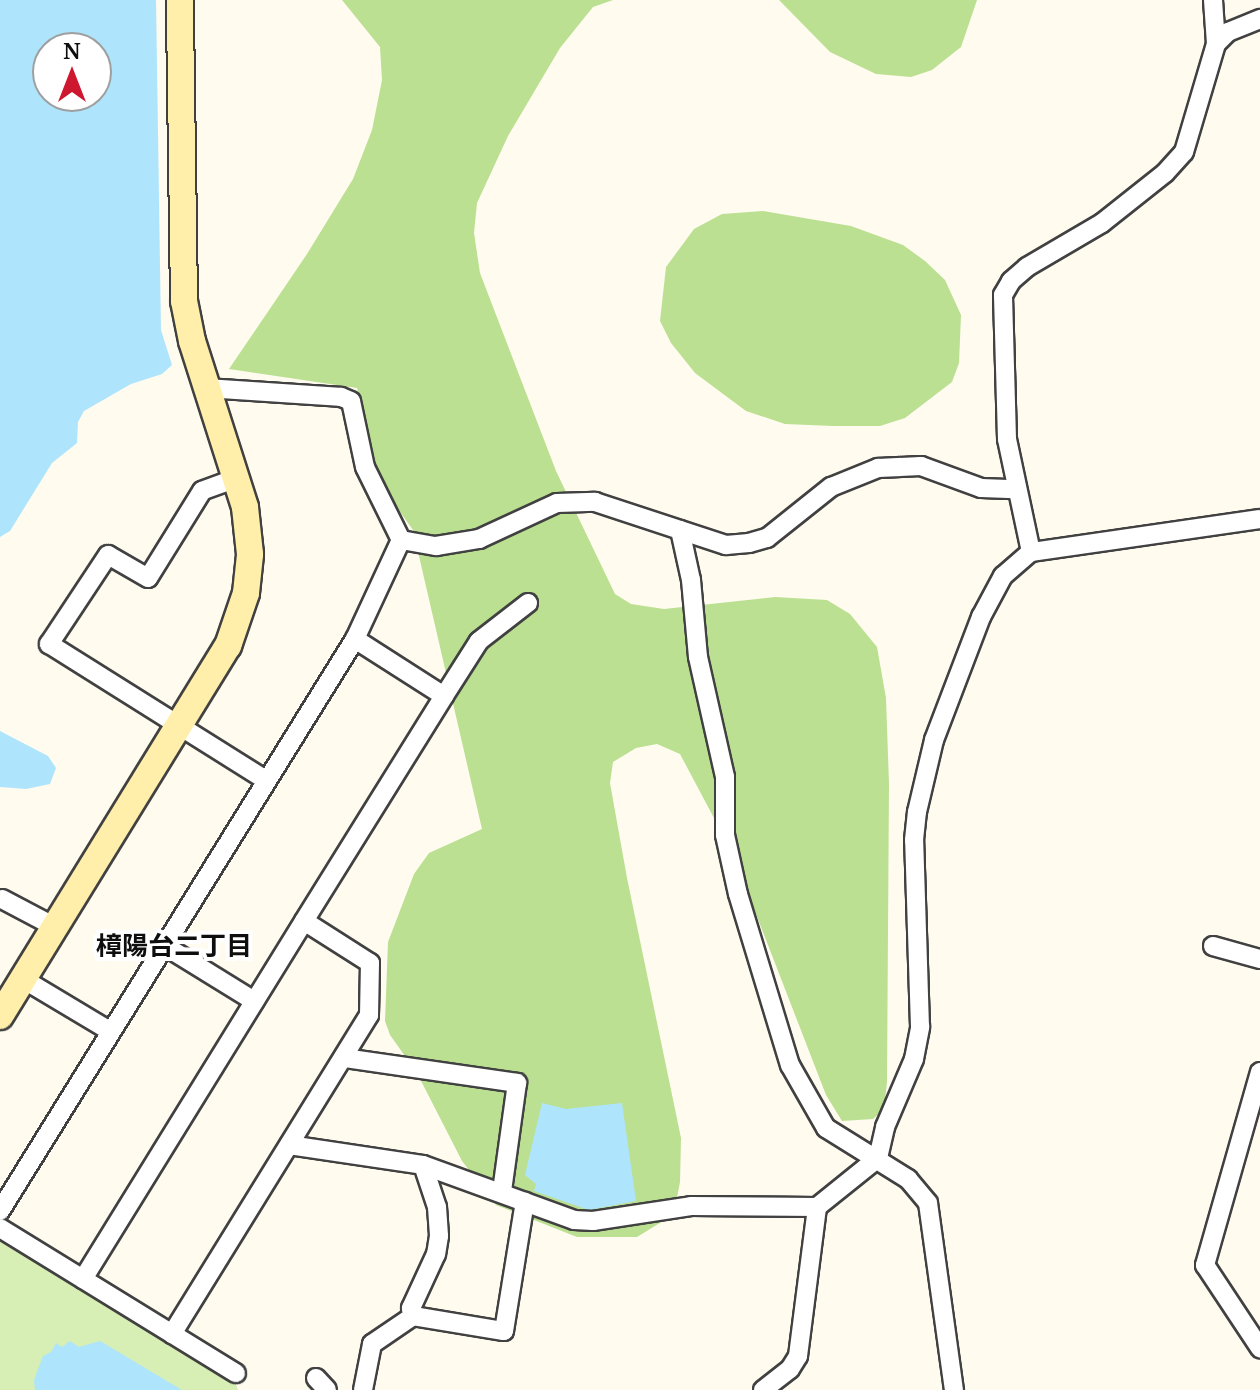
<!DOCTYPE html>
<meta charset="utf-8">
<style>
body{margin:0}
#map{position:relative;width:1260px;height:1390px;overflow:hidden;background:#fffbef;font-family:"Noto Serif","Noto Sans JP",serif}
div>[style]{position:absolute}
[style*='--x']{left:calc(var(--x)*1px);top:calc(var(--y)*1px);width:calc(var(--w)*1px);rotate:calc(var(--a)*1deg)}
.green>*{inset:0;background:#d7eeb4}
.forest>*{inset:0;background:#bbe092}
.water>*{inset:0;background:#aee5fc}
.roads{filter:drop-shadow(2px 0 #414141) drop-shadow(-2px 0 #414141) drop-shadow(0 2px #414141) drop-shadow(0 -2px #414141)}
.street>*{height:18px;margin:-9px;padding:0 9px;transform-origin:9px;border-radius:9px;background:#fff}
.secondary>*{height:26px;margin:-13px;padding:0 13px;transform-origin:13px;border-radius:13px;background:#ffefaa}
span{translate:-50% -50%;white-space:nowrap;text-align:center;line-height:1.15;-webkit-text-stroke:8px #fff;paint-order:stroke}
.neighbourhood-label{font-size:26px;color:#0e0e0e;font-weight:700}
.north{position:absolute;left:32px;top:32px;width:80px;height:80px;box-sizing:border-box;background:#fff;border:2px solid #9f9f9f;border-radius:50%;rotate:0deg;font-size:22px;font-weight:700;line-height:32px;text-align:center;color:#0e0e0e}
.north::after{content:'';display:block;margin:auto;width:28px;height:36px;background:#cd182f;clip-path:polygon(50% 0,100% 100%,50% 72%,0 100%)}
</style>
<div id="map">
<div class="green">
<div style="clip-path:polygon(0 1236px,236px 1384px,238px 1390px,0 1390px)"></div>
</div>
<div class="forest">
<div style="clip-path:polygon(342px 0,613px 0,593px 7px,560px 48px,508px 136px,477px 203px,474px 233px,480px 273px,556px 471px,615px 594px,631px 604px,664px 609px,775px 597px,827px 600px,850px 614px,877px 647px,886px 698px,889px 784px,887px 1082px,884px 1109px,873px 1119px,842px 1121px,826px 1095px,732px 852px,680px 754px,657px 744px,636px 748px,613px 762px,610px 783px,627px 878px,681px 1138px,680px 1182px,675px 1208px,663px 1221px,637px 1237px,577px 1237px,496px 1205px,462px 1161px,417px 1073px,390px 1035px,385px 1021px,388px 942px,414px 874px,429px 853px,482px 829px,413px 530px,393px 502px,376px 465px,357px 388px,229px 369px,307px 254px,353px 179px,372px 130px,382px 80px,380px 47px)"></div>
<div style="clip-path:polygon(779px 0,977px 0,961px 47px,932px 70px,911px 77px,876px 74px,830px 52px)"></div>
<div style="clip-path:polygon(763px 211px,851px 226px,903px 245px,925px 261px,945px 280px,961px 315px,959px 363px,952px 382px,905px 418px,880px 426px,833px 426px,785px 424px,746px 411px,695px 373px,671px 343px,660px 321px,666px 267px,694px 229px,722px 214px)"></div>
</div>
<div class="water">
<div style="clip-path:polygon(evenodd,0 0,156px 0,161px 330px,172px 365px,162px 374px,131px 384px,84px 411px,78px 422px,77px 443px,52px 463px,10px 531px,0 537px,0 0,48px 48px,96px 48px,96px 96px,48px 96px,48px 48px)"></div>
<div style="clip-path:polygon(0 731px,48px 756px,56px 768px,50px 784px,26px 789px,0 787px)"></div>
<div style="clip-path:polygon(542px 1103px,566px 1109px,622px 1103px,636px 1201px,589px 1210px,534px 1191px,536px 1184px,525px 1175px)"></div>
<div style="clip-path:polygon(70px 1341px,79px 1347px,100px 1341px,182px 1390px,35px 1390px,34px 1380px,43px 1356px,51px 1352px,56px 1343px,62px 1347px)"></div>
</div>
<div class="roads">
<div class="street">
<div style="--x:1216;--y:44;--w:17;--a:-45"></div>
<div style="--x:1228;--y:32;--w:35;--a:-22"></div>
<div style="--x:237;--y:478;--w:37;--a:160"></div>
<div style="--x:202;--y:491;--w:102;--a:121.8"></div>
<div style="--x:148;--y:578;--w:46;--a:-150.1"></div>
<div style="--x:108;--y:555;--w:107;--a:123.5"></div>
<div style="--x:49;--y:644;--w:256;--a:32.1"></div>
<div style="--x:680;--y:530;--w:51;--a:77.6"></div>
<div style="--x:691;--y:580;--w:77;--a:84.8"></div>
<div style="--x:698;--y:657;--w:123;--a:77.3"></div>
<div style="--x:725;--y:777;--w:58;--a:90"></div>
<div style="--x:725;--y:835;--w:60;--a:77.6"></div>
<div style="--x:738;--y:894;--w:179;--a:73.1"></div>
<div style="--x:790;--y:1065;--w:73;--a:60.3"></div>
<div style="--x:826;--y:1128;--w:97;--a:31.9"></div>
<div style="--x:908;--y:1179;--w:31;--a:50"></div>
<div style="--x:928;--y:1203;--w:189;--a:82.1"></div>
<div style="--x:401;--y:540;--w:36;--a:10"></div>
<div style="--x:436;--y:546;--w:44;--a:-9.2"></div>
<div style="--x:479;--y:539;--w:86;--a:-24.8"></div>
<div style="--x:557;--y:503;--w:38;--a:-2"></div>
<div style="--x:595;--y:502;--w:138;--a:18.2"></div>
<div style="--x:726;--y:545;--w:23;--a:-5"></div>
<div style="--x:749;--y:543;--w:19;--a:-16"></div>
<div style="--x:767;--y:538;--w:82;--a:-38.6"></div>
<div style="--x:831;--y:487;--w:51;--a:-22"></div>
<div style="--x:878;--y:468;--w:43;--a:-2.7"></div>
<div style="--x:921;--y:466;--w:64;--a:20.1"></div>
<div style="--x:981;--y:488;--w:34;--a:2"></div>
<div style="--x:1031;--y:552;--w:116;--a:-102"></div>
<div style="--x:1007;--y:439;--w:144;--a:-91.6"></div>
<div style="--x:1003;--y:295;--w:16;--a:-60"></div>
<div style="--x:1011;--y:281;--w:21;--a:-41"></div>
<div style="--x:1027;--y:267;--w:87;--a:-30.4"></div>
<div style="--x:1102;--y:223;--w:80;--a:-38.4"></div>
<div style="--x:1165;--y:173;--w:28;--a:-48"></div>
<div style="--x:1184;--y:152;--w:113;--a:-73.5"></div>
<div style="--x:1216;--y:44;--w:44;--a:-93.9"></div>
<div style="--x:444;--y:696;--w:65;--a:-57.5"></div>
<div style="--x:479;--y:641;--w:62;--a:-37.8"></div>
<div style="--x:2;--y:899;--w:60;--a:27.8"></div>
<div style="--x:165;--y:946;--w:105;--a:31.7"></div>
<div style="--x:1213;--y:946;--w:49;--a:15.5"></div>
<div style="--x:23;--y:979;--w:101;--a:30.9"></div>
<div style="--x:344;--y:1058;--w:175;--a:8.2"></div>
<div style="--x:517;--y:1083;--w:109;--a:97.9"></div>
<div style="--x:1260;--y:1072;--w:201;--a:105.9"></div>
<div style="--x:1205;--y:1265;--w:100;--a:56.5"></div>
<div style="--x:289;--y:1145;--w:135;--a:8.5"></div>
<div style="--x:423;--y:1165;--w:161;--a:20"></div>
<div style="--x:574;--y:1220;--w:19;--a:3"></div>
<div style="--x:593;--y:1221;--w:99;--a:-8.7"></div>
<div style="--x:691;--y:1206;--w:126;--a:0.5"></div>
<div style="--x:423;--y:1165;--w:44;--a:71.6"></div>
<div style="--x:437;--y:1207;--w:29;--a:86"></div>
<div style="--x:439;--y:1236;--w:18;--a:99"></div>
<div style="--x:436;--y:1254;--w:60;--a:114.8"></div>
<div style="--x:411;--y:1308;--w:8;--a:76"></div>
<div style="--x:413;--y:1316;--w:92;--a:9.4"></div>
<div style="--x:504;--y:1331;--w:131;--a:-80.8"></div>
<div style="--x:0;--y:1211;--w:673;--a:-58.18"></div>
<div style="--x:355;--y:639;--w:109;--a:-65.1"></div>
<div style="--x:401;--y:540;--w:81;--a:-116.3"></div>
<div style="--x:365;--y:467;--w:67;--a:-102"></div>
<div style="--x:351;--y:401;--w:11;--a:-158"></div>
<div style="--x:341;--y:397;--w:134;--a:-176.2"></div>
<div style="--x:0;--y:1228;--w:277;--a:31.6"></div>
<div style="--x:83;--y:1279;--w:421;--a:-58.3"></div>
<div style="--x:172;--y:1334;--w:375;--a:-58.3"></div>
<div style="--x:369;--y:1015;--w:52;--a:-88.9"></div>
<div style="--x:370;--y:963;--w:78;--a:-147.5"></div>
<div style="--x:304;--y:921;--w:265;--a:-58.1"></div>
<div style="--x:444;--y:696;--w:106;--a:-147.4"></div>
<div style="--x:316;--y:1378;--w:16;--a:47"></div>
<div style="--x:363;--y:1390;--w:47;--a:-78.9"></div>
<div style="--x:372;--y:1344;--w:50;--a:-34.3"></div>
<div style="--x:763;--y:1390;--w:34;--a:-38"></div>
<div style="--x:790;--y:1369;--w:15;--a:-58"></div>
<div style="--x:798;--y:1356;--w:150;--a:-82.7"></div>
<div style="--x:817;--y:1207;--w:78;--a:-38.8"></div>
<div style="--x:878;--y:1158;--w:32;--a:-77"></div>
<div style="--x:885;--y:1127;--w:74;--a:-66.9"></div>
<div style="--x:914;--y:1059;--w:33;--a:-79"></div>
<div style="--x:920;--y:1027;--w:187;--a:-91.8"></div>
<div style="--x:914;--y:840;--w:28;--a:-84"></div>
<div style="--x:917;--y:812;--w:74;--a:-76.7"></div>
<div style="--x:934;--y:740;--w:132;--a:-69.1"></div>
<div style="--x:981;--y:617;--w:47;--a:-61.8"></div>
<div style="--x:1003;--y:576;--w:37;--a:-41"></div>
<div style="--x:1031;--y:552;--w:231;--a:-8.2"></div>
</div>
<div class="secondary">
<div style="--x:0;--y:1016;--w:435;--a:-58.4"></div>
<div style="--x:228;--y:646;--w:56;--a:-71.2"></div>
<div style="--x:246;--y:593;--w:39;--a:-84"></div>
<div style="--x:250;--y:554;--w:47;--a:-96.1"></div>
<div style="--x:245;--y:507;--w:174;--a:-107.7"></div>
<div style="--x:192;--y:341;--w:41;--a:-101.3"></div>
<div style="--x:184;--y:301;--w:301;--a:-90.8"></div>
</div>
</div>
<div class="neighbourhood-label">
<span style="left:174px;top:946px">樟陽台二丁目</span>
</div>
<div class="north">N</div>
</div>
